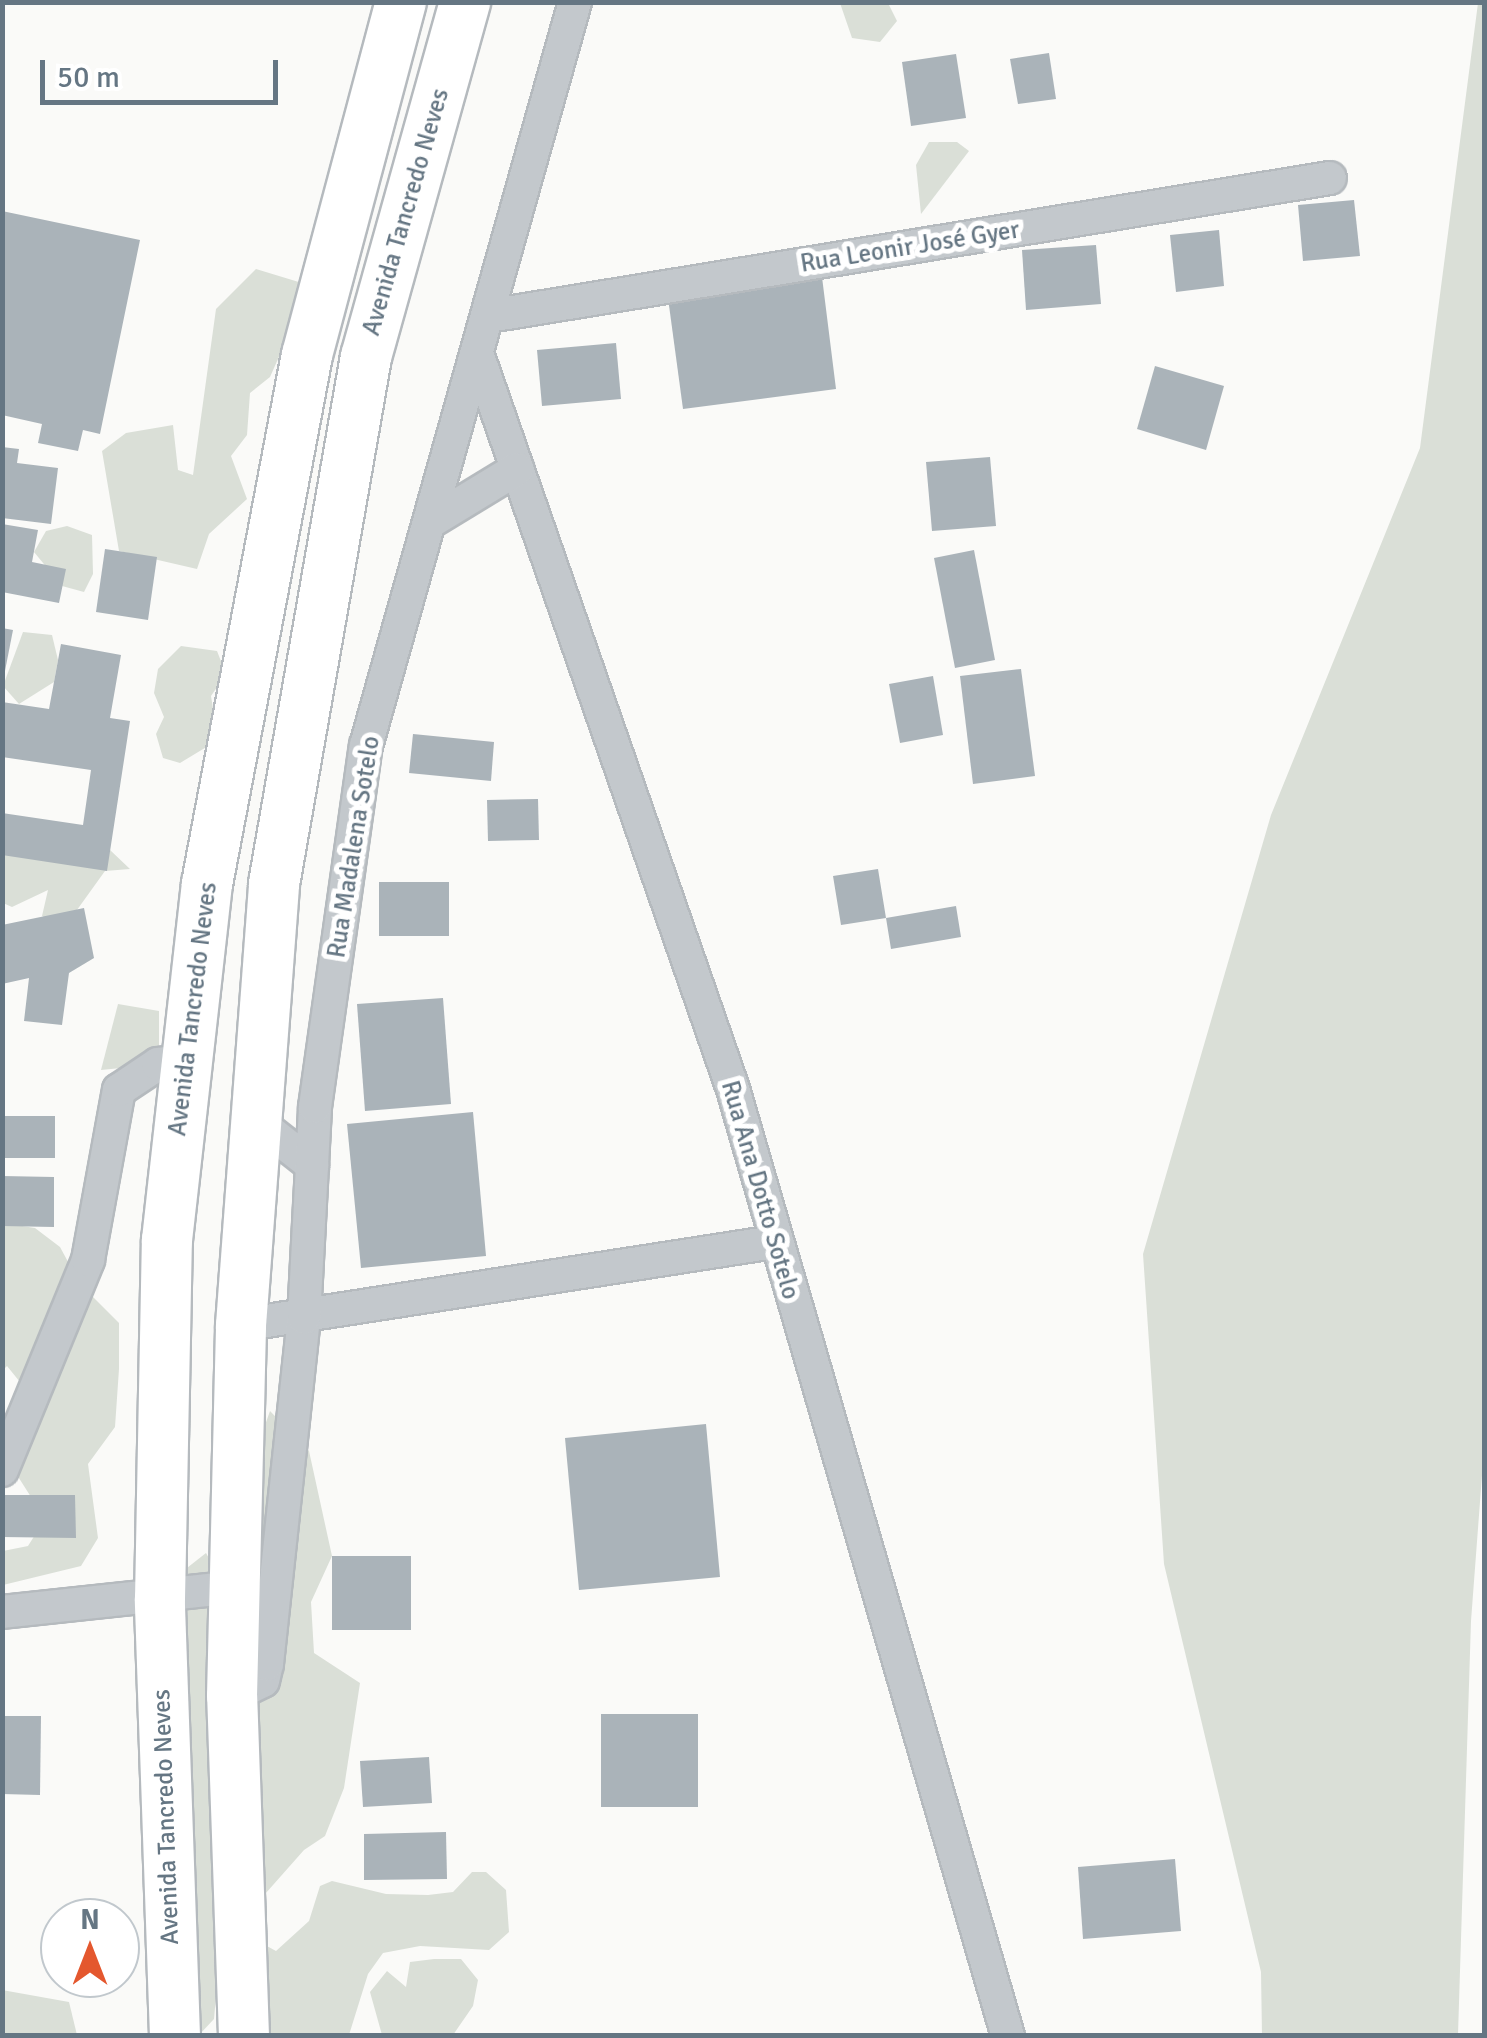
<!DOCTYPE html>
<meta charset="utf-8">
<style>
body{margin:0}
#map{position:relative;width:1487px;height:2038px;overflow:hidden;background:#fafaf8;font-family:Signika,sans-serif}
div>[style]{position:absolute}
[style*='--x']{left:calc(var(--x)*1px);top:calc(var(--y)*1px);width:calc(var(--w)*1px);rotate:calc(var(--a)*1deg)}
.green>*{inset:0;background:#dadfd7}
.building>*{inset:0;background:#aab3b9}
.roads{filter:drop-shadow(2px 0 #b5babe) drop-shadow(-2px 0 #b5babe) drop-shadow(0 2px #b5babe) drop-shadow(0 -2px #b5babe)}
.minor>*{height:32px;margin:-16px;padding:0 16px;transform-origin:16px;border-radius:16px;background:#c3c8cc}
.primary>*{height:50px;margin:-25px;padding:0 25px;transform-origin:25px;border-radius:25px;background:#fff}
span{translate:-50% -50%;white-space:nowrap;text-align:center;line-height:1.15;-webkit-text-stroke:10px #fff;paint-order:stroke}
.street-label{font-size:25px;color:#657683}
.frame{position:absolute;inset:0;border:5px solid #657683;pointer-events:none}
.north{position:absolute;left:40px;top:1898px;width:100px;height:100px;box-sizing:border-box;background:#fff;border:2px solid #c1c8cd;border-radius:50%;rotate:0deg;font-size:28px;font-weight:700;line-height:40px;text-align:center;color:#657683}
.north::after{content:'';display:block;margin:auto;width:35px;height:45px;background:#e4572e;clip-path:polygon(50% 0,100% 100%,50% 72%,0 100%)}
.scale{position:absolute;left:40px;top:60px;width:238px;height:45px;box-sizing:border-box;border:5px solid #657683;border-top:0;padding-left:12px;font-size:30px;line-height:35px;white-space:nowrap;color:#657683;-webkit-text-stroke:8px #fff;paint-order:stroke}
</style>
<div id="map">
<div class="green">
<div style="clip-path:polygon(840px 3px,888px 3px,897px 21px,880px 42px,852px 38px)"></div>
<div style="clip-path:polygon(1478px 3px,1484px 3px,1484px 1449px,1471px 1621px,1458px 2035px,1262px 2035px,1261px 1972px,1164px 1564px,1143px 1254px,1271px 815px,1420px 448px)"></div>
<div style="clip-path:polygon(929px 142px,957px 142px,969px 151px,921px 214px,916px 165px)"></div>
<div style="clip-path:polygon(256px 269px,302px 283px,307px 323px,282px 350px,270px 377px,250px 393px,247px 435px,231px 456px,247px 499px,209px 534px,197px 569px,119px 551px,102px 451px,126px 433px,173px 425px,178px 470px,193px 475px,216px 309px)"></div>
<div style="clip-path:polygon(67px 526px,92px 535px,93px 574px,84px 592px,62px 586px,34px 552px,46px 531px)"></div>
<div style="clip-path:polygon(23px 632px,52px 635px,58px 660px,54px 682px,19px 704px,3px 686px)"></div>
<div style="clip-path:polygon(181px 646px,217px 651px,226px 674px,211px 696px,218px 740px,180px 763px,163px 758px,156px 734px,164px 717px,154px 693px,158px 669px)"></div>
<div style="clip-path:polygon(2px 848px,110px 850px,130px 869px,105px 871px,64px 928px,42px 916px,48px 890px,12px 907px,3px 903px)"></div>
<div style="clip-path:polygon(118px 1004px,159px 1011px,159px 1048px,141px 1066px,101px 1070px)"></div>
<div style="clip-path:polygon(3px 1223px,35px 1228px,60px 1247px,80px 1284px,119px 1323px,119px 1369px,115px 1427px,88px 1464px,98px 1538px,81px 1566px,3px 1585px,3px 1551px,28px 1546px,45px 1519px,3px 1453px,24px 1387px,7px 1366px,3px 1370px)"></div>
<div style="clip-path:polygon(270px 1411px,309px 1451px,332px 1556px,311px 1602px,314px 1653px,360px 1683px,344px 1788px,325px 1836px,304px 1850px,251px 1910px,252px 1938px,276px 1951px,309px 1921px,320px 1886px,332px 1881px,386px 1894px,428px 1895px,453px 1892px,472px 1872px,486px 1872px,506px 1890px,509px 1932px,489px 1950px,420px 1946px,383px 1953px,368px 1974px,349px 2035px,262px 2035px,220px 1830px,211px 1857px,219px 1962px,214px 2019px,199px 2035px,178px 1575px,206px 1553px,232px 1599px,267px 1561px,250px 1512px,252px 1462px)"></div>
<div style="clip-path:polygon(434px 1959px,461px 1959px,478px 1980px,473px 2006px,453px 2035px,382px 2035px,370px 1992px,387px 1971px,406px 1987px,410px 1962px)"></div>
<div style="clip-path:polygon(2px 1990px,69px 2002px,77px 2035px,3px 2035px)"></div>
</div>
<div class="building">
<div style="clip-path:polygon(1049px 53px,1056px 99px,1018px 104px,1010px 59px)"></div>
<div style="clip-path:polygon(956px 54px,966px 118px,911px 126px,902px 62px)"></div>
<div style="clip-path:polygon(1354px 200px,1360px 256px,1303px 261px,1298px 205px)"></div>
<div style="clip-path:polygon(2px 211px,140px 240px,100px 434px,83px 430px,78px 451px,38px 443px,42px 424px,2px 415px)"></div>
<div style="clip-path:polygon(1219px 230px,1224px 286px,1176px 292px,1170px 235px)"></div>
<div style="clip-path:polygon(1096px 245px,1101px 304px,1026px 310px,1022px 250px)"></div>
<div style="clip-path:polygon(822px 277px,836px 389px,683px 409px,668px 298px)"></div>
<div style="clip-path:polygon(616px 343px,621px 399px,542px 406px,537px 350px)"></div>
<div style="clip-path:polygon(1155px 366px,1224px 386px,1206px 450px,1137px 429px)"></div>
<div style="clip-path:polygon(2px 447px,19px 449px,17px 463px,58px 468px,51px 524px,2px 518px)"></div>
<div style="clip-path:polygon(990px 457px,996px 526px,932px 531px,926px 462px)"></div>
<div style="clip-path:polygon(2px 524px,38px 530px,32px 562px,66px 569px,59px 603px,2px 592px)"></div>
<div style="clip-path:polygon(105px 549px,157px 557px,148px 620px,96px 612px)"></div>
<div style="clip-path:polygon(974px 550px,995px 660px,955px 668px,934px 558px)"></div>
<div style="clip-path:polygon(2px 628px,13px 630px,4px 676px,2px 676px)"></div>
<div style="clip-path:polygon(61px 644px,121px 655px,110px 718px,130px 721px,107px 871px,2px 855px,2px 813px,83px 825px,91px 770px,2px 757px,2px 702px,49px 709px)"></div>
<div style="clip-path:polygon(1021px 669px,1035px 776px,973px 784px,960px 676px)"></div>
<div style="clip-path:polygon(933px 676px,943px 735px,900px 743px,889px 684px)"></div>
<div style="clip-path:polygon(413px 734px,494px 742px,491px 781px,409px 773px)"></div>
<div style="clip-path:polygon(538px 799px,539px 840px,488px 841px,487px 800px)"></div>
<div style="clip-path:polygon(878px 869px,886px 918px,956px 906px,961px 937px,891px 949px,886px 918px,841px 925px,833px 876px)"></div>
<div style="clip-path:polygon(379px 882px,449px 882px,449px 936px,379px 936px)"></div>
<div style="clip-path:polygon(84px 908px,94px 958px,69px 973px,62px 1025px,24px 1021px,29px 978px,2px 984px,2px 925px)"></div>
<div style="clip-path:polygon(443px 998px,451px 1104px,365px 1111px,357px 1004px)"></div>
<div style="clip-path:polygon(473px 1112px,486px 1256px,361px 1268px,347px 1124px)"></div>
<div style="clip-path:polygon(2px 1116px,55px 1116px,55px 1158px,2px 1158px)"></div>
<div style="clip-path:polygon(2px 1176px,54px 1177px,54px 1227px,2px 1226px)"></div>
<div style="clip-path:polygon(706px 1424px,720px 1577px,579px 1590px,565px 1438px)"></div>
<div style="clip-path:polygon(2px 1495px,75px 1495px,76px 1538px,2px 1537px)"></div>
<div style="clip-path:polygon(332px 1556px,411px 1556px,411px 1630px,332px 1630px)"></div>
<div style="clip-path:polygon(601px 1714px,698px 1714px,698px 1807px,601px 1807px)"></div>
<div style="clip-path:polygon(2px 1716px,41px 1716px,40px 1795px,2px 1794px)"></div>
<div style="clip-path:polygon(429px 1757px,432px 1803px,363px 1807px,360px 1761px)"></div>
<div style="clip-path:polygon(446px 1832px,447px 1879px,364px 1880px,364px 1834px)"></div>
<div style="clip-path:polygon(1175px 1859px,1181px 1931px,1083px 1939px,1078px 1867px)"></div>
</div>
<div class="roads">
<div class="minor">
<div style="--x:489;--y:316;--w:852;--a:-9.32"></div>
<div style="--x:478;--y:356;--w:776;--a:70.82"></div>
<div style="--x:733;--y:1089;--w:986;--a:73.81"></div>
<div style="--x:430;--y:522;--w:102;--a:-31.3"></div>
<div style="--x:255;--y:1120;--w:73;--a:38.3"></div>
<div style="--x:241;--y:1325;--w:539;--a:-8.85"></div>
<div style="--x:2;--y:1470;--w:227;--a:-67.7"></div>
<div style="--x:88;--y:1260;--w:173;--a:-79.7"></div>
<div style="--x:119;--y:1090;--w:47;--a:-33.7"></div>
<div style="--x:158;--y:1064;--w:29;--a:-6"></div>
<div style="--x:2;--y:1612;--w:234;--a:-6.1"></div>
<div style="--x:232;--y:1696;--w:34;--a:-26"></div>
<div style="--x:263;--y:1681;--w:17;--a:-77"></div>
<div style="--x:267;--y:1664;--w:348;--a:-83.9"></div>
<div style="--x:304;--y:1318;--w:211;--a:-87"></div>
<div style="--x:315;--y:1107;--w:365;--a:-82"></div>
<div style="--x:366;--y:746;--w:773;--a:-74.31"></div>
</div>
<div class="primary">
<div style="--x:175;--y:2036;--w:437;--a:-92"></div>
<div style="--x:160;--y:1599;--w:359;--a:-88.9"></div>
<div style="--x:167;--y:1240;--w:358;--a:-83.6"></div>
<div style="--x:207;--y:884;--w:538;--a:-79.3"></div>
<div style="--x:307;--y:355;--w:365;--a:-75.1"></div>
<div style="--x:244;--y:2036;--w:340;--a:-92"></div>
<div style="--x:232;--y:1696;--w:371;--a:-88.6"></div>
<div style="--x:241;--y:1325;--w:442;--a:-85.7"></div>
<div style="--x:274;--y:884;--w:535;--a:-80.1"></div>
<div style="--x:366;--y:357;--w:369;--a:-74.4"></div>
</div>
</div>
<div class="street-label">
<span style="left:406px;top:212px;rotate:-74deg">Avenida Tancredo Neves</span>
<span style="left:910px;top:247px;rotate:-9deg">Rua Leonir José Gyer</span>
<span style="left:354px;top:847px;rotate:-81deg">Rua Madalena Sotelo</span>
<span style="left:193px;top:1009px;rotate:-83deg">Avenida Tancredo Neves</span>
<span style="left:760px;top:1190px;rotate:74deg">Rua Ana Dotto Sotelo</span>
<span style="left:166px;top:1817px;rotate:-92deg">Avenida Tancredo Neves</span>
</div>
<div class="frame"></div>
<div class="north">N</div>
<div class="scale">50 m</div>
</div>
